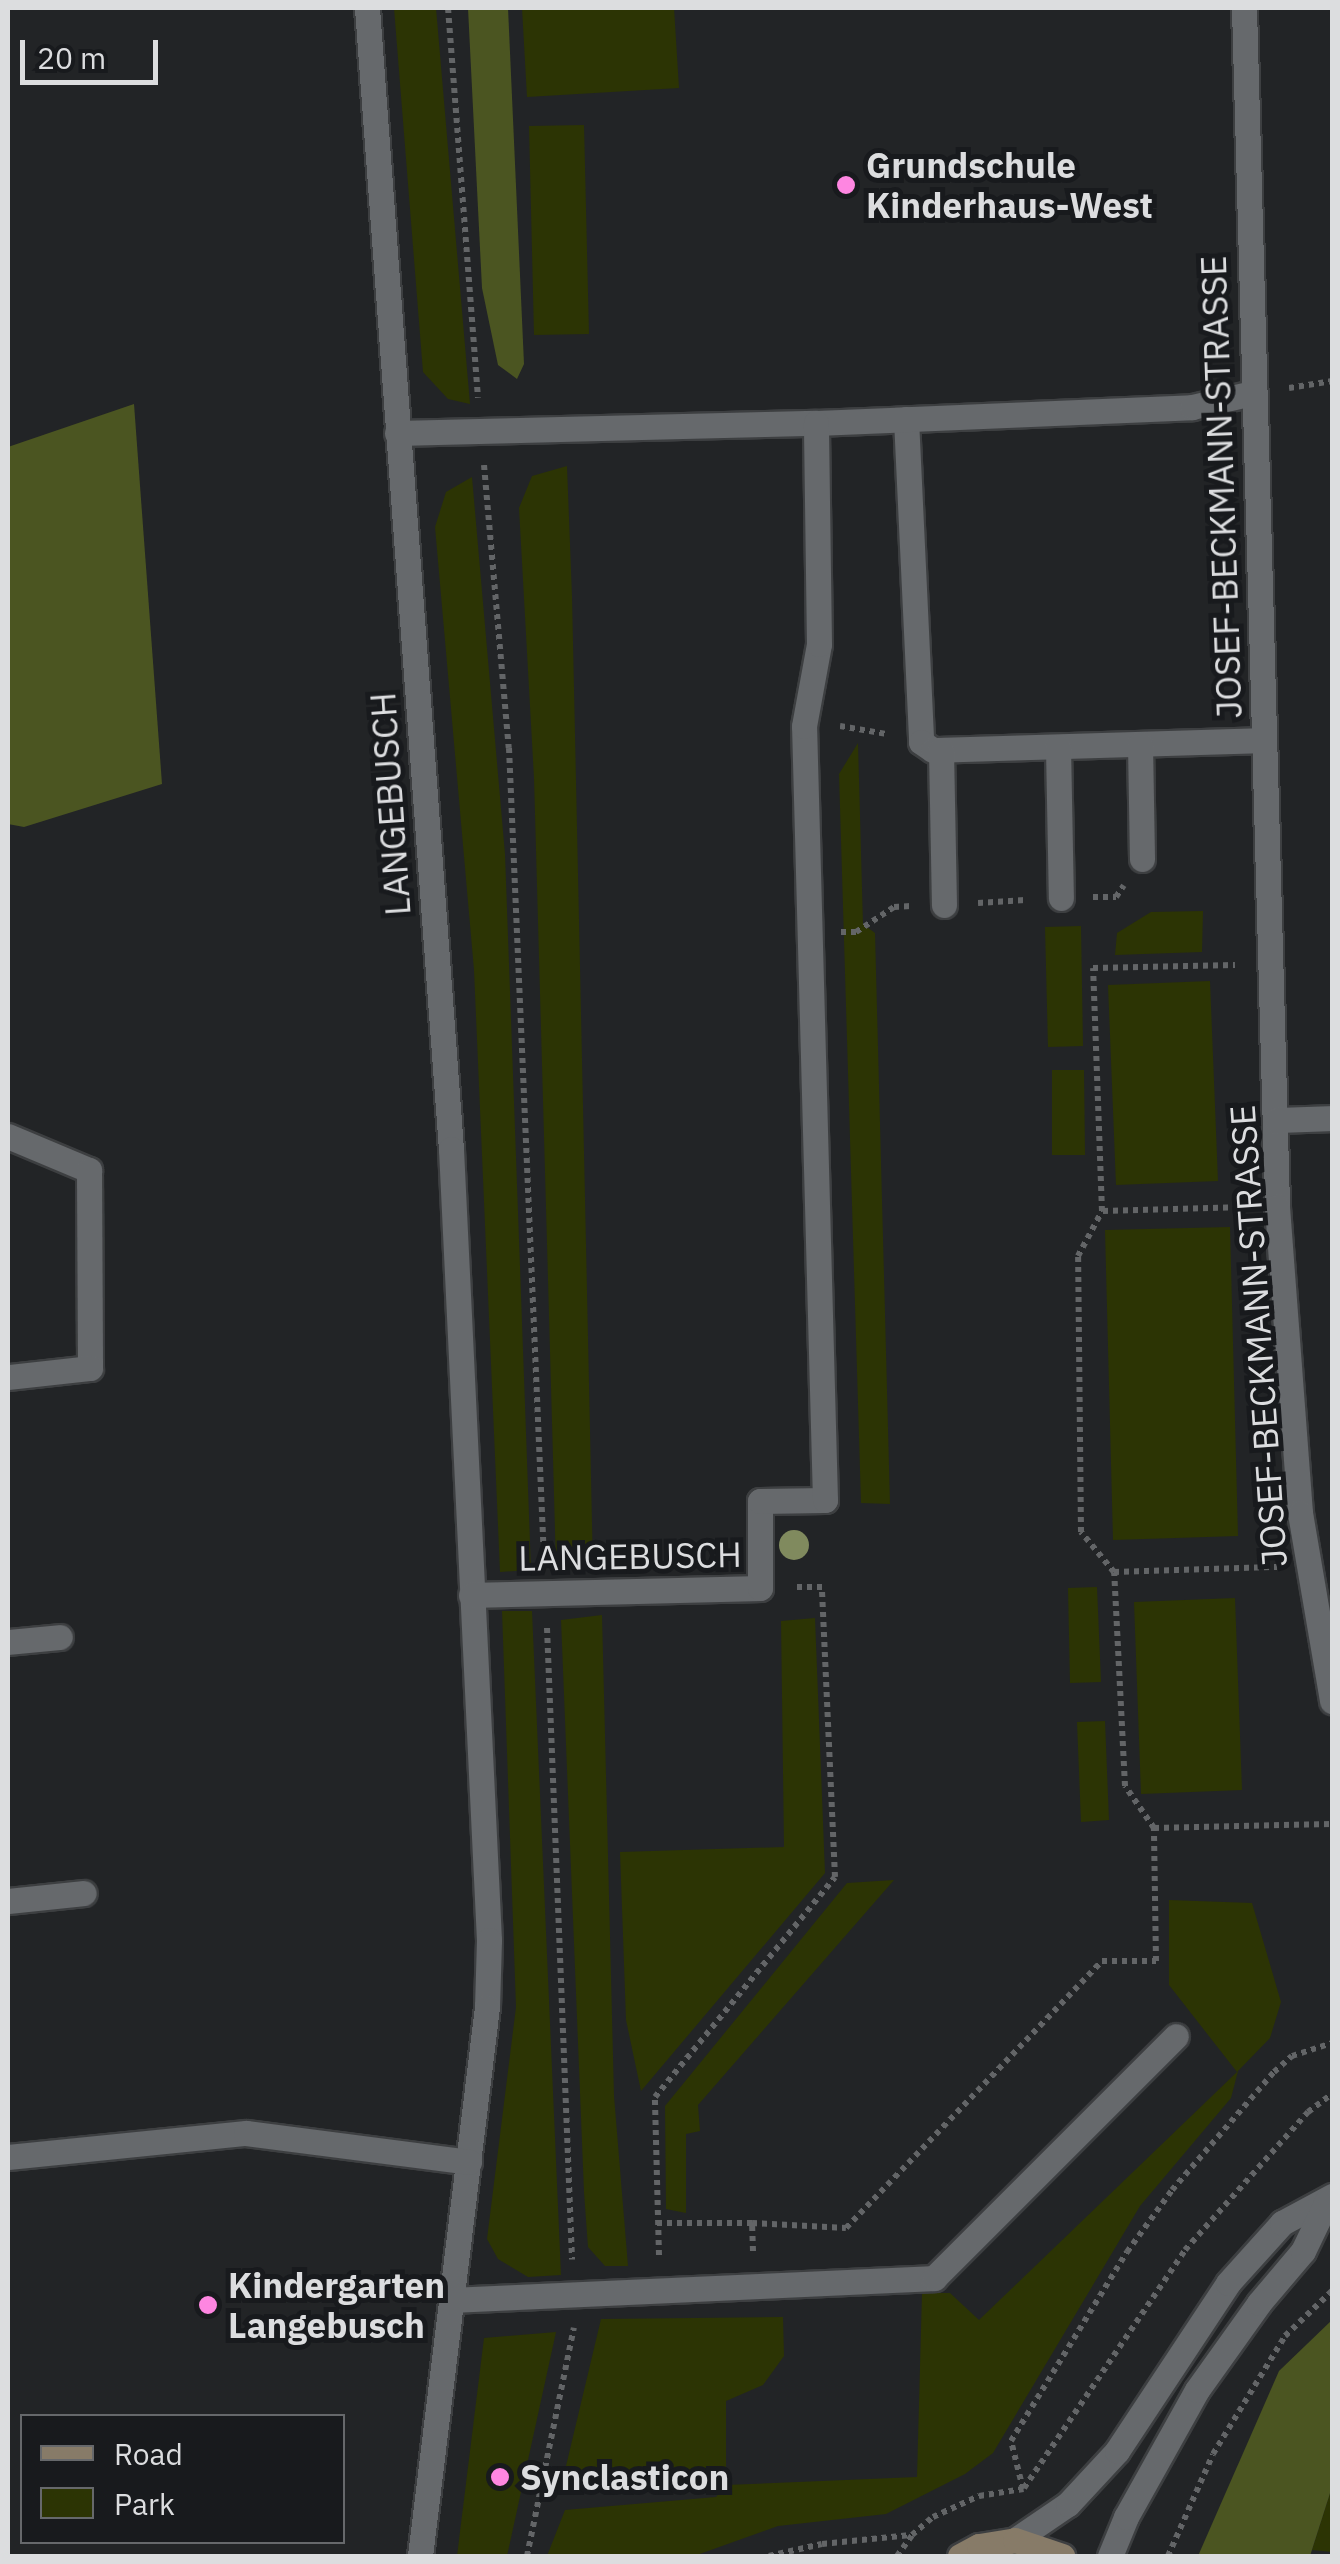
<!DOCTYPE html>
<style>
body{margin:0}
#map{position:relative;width:1340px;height:2564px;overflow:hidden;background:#222426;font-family:"IBM Plex Sans",sans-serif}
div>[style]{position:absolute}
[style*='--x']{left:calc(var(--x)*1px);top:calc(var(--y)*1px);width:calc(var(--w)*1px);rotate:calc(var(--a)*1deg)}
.green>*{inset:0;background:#2c3404}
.forest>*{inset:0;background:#4b5521}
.path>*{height:6px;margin-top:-3px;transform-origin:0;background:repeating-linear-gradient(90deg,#636567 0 5px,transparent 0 10px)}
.roads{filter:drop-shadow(2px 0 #3d3f41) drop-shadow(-2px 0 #3d3f41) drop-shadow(0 2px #3d3f41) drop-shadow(0 -2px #3d3f41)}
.lane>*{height:25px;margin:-12.5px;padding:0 12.5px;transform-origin:12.5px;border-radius:12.5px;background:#66696c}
.street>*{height:25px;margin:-12.5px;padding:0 12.5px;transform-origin:12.5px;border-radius:12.5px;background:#66696c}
.secondary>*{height:25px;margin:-12.5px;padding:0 12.5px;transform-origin:12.5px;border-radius:12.5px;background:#877b68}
.trees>*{width:30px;height:30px;margin:-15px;border-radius:50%;background:#808a5e}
.dots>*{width:28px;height:28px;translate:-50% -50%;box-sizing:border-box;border:5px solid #181a1d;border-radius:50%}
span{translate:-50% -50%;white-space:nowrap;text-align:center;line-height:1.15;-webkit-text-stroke:10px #181a1d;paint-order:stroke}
.poi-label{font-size:35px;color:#dcdddf;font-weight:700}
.left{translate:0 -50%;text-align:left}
.street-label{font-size:35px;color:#dcdddf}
.frame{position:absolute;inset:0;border:10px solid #dcdddf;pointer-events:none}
.legend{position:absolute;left:20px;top:2414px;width:325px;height:130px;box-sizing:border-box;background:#181a1d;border:2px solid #66686b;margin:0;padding:12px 18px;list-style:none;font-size:30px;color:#dcdddf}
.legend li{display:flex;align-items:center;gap:20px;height:50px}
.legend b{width:50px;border:2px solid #66686b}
.scale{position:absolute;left:20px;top:40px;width:138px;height:45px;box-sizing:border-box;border:5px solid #dcdddf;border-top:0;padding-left:12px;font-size:30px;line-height:35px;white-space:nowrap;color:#dcdddf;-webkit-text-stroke:8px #181a1d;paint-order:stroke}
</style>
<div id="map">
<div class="green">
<div style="clip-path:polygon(394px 8px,436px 8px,470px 404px,448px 399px,423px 372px)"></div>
<div style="clip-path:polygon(522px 8px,674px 8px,679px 88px,527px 97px)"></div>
<div style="clip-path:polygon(584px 125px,589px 334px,534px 335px,529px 126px)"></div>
<div style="clip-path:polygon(567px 466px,572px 596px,593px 1569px,556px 1566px,534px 778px,519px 508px,532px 476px)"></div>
<div style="clip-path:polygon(472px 477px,505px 854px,531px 1570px,500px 1572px,474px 970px,435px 527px,446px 492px)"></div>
<div style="clip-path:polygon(858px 743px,863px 924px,875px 933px,890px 1504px,861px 1503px,839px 774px)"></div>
<div style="clip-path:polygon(1203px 911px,1202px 952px,1115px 955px,1117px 933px,1151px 912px)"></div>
<div style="clip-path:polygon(1081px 926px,1083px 1046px,1048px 1047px,1045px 927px)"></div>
<div style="clip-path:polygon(1210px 981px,1218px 1181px,1116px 1185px,1108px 985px)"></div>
<div style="clip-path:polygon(1052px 1070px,1084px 1070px,1085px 1155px,1052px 1155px)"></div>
<div style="clip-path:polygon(1230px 1227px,1238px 1536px,1113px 1540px,1105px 1230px)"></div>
<div style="clip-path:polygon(1097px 1587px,1101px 1682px,1070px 1683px,1068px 1588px)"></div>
<div style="clip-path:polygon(1235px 1598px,1242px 1790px,1141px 1794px,1134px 1602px)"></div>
<div style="clip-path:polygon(502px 1611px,532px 1611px,561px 2275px,528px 2277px,498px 2259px,487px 2239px,516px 2007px)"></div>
<div style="clip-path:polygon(602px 1615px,614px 2096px,628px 2266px,605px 2266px,588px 2247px,584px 2192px,561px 1620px)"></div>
<div style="clip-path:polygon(815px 1618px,825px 1873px,641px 2091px,626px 2020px,620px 1852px,784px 1847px,781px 1621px)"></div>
<div style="clip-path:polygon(1105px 1721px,1109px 1820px,1081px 1822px,1077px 1722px)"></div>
<div style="clip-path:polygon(894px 1880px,698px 2105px,700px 2131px,686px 2134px,686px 2213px,666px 2209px,665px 2106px,847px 1883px)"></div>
<div style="clip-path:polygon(1169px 1900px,1252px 1903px,1281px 2002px,1270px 2038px,1238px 2071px,1231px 2098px,1140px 2206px,993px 2453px,965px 2474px,886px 2514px,778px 2526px,694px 2556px,547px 2556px,565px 2510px,716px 2497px,725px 2486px,579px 2478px,566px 2466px,601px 2319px,783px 2317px,784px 2356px,763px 2385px,726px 2401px,726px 2485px,917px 2477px,922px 2293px,950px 2293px,979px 2320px,1237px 2072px,1169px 1985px)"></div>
<div style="clip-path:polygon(556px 2332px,507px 2556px,457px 2556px,484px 2338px)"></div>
<div style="clip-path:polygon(1332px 2487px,1332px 2552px,1312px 2550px)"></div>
</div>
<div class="forest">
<div style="clip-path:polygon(468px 8px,508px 8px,524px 364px,517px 379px,498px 365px,482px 288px)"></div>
<div style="clip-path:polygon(134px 404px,162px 784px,24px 827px,8px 824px,8px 447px)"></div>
<div style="clip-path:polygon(1332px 2320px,1332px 2487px,1310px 2556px,1198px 2556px,1279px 2371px)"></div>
</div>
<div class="path">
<div style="--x:448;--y:8;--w:391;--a:85.6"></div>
<div style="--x:1289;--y:388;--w:44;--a:-9.2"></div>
<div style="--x:484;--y:465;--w:284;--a:85"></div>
<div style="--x:509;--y:748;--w:814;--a:87.53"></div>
<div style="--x:840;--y:726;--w:48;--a:9.7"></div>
<div style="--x:1093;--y:897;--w:23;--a:0"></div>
<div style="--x:1116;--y:897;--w:14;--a:-56"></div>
<div style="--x:978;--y:903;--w:48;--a:-3.6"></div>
<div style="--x:841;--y:932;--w:15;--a:0"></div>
<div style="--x:856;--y:932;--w:45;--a:-33.3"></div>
<div style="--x:894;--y:907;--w:17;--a:-3"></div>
<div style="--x:1103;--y:1211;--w:142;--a:-1.6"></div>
<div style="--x:1114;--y:1572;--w:163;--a:-1.8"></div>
<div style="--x:547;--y:1628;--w:632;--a:87.73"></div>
<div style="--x:1154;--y:1828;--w:178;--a:-1.3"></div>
<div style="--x:657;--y:2223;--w:95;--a:0"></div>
<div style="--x:753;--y:2251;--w:28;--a:-92"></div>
<div style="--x:752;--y:2223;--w:94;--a:3"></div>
<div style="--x:846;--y:2228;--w:370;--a:-46.2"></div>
<div style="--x:1102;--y:1961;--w:54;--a:0"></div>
<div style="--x:1156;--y:1961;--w:133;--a:-90.9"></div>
<div style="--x:1154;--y:1828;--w:51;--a:-124.6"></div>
<div style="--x:1125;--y:1786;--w:214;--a:-92.9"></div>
<div style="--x:1114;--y:1572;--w:52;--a:-129.5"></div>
<div style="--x:1081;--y:1532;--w:276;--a:-90.6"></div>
<div style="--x:1078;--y:1256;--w:51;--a:-61.9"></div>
<div style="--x:1102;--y:1211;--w:243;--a:-92.1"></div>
<div style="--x:1093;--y:968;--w:142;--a:-1.2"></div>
<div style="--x:659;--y:2255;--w:158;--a:-91.5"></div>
<div style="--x:655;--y:2097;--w:284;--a:-50.7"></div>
<div style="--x:835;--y:1877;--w:290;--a:-92.6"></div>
<div style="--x:822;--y:1587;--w:30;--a:180"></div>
<div style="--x:1024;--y:2488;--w:287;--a:-55.9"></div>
<div style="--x:1185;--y:2250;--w:185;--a:-48.3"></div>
<div style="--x:1308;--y:2112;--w:30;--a:-37"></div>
<div style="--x:1023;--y:2489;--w:49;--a:-104"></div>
<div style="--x:1011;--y:2441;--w:222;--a:-58.5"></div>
<div style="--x:1127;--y:2252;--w:77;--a:-54"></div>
<div style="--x:1172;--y:2190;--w:156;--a:-49.2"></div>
<div style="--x:1274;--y:2072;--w:24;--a:-42"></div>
<div style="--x:1292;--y:2056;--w:42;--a:-18"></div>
<div style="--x:527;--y:2556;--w:233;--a:-78.4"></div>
<div style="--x:769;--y:2556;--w:54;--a:-12.8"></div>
<div style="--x:822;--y:2544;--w:89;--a:-5.8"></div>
<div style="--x:897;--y:2556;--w:26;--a:-54"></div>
<div style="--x:912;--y:2535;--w:28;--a:-41"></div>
<div style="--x:933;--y:2517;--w:51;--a:-24.5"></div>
<div style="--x:979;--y:2496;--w:45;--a:-9"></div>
<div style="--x:1168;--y:2556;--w:111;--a:-66.2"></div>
<div style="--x:1213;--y:2454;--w:138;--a:-58.6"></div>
<div style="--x:1285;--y:2336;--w:65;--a:-43.8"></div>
</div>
<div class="roads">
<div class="lane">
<div style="--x:906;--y:419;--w:323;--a:87.3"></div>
<div style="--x:921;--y:742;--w:14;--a:34"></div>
<div style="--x:933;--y:750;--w:330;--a:-1.7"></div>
<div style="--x:397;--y:433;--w:419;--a:-1.4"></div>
<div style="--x:816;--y:423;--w:376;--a:-2.4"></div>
<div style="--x:1192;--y:407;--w:62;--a:-13.1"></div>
<div style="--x:1140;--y:744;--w:115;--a:89"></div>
<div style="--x:1058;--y:747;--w:151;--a:88.9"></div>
<div style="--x:941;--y:750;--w:155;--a:88.9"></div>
<div style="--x:8;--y:1136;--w:88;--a:22.8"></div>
<div style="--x:89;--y:1170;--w:198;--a:89.7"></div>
<div style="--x:90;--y:1368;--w:82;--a:173.7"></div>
<div style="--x:452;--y:2300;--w:483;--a:-2.6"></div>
<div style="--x:934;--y:2278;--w:342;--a:-45"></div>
</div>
<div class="street">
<div style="--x:367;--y:8;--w:1144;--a:85.79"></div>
<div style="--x:451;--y:1149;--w:792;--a:87.25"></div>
<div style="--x:489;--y:1940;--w:67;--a:91.7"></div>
<div style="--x:487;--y:2007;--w:553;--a:96.96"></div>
<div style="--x:1244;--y:8;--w:1199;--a:88.42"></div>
<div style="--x:1277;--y:1207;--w:307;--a:85.7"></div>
<div style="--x:1300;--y:1513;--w:191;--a:80.3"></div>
<div style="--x:1276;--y:1120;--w:56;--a:-2"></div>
<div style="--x:471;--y:1595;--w:289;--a:-1.4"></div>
<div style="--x:760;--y:1588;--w:87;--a:-90"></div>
<div style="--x:760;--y:1501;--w:65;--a:-0.9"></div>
<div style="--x:825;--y:1500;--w:774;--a:-91.55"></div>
<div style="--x:804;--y:726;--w:83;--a:-79.6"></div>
<div style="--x:819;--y:644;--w:221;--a:-90.8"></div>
<div style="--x:8;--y:1642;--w:52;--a:-5.5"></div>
<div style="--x:8;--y:1901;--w:76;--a:-6"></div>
<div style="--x:8;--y:2157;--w:239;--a:-5.8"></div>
<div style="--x:246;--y:2133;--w:225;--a:7.4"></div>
<div style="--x:1015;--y:2540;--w:64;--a:-34.2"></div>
<div style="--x:1068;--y:2504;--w:72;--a:-47.2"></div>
<div style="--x:1117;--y:2451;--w:201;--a:-56.5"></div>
<div style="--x:1228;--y:2283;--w:81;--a:-48"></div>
<div style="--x:1282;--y:2223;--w:57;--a:-28.4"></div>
<div style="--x:1110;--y:2556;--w:42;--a:-67.7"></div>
<div style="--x:1126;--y:2517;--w:145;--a:-60.8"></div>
<div style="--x:1197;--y:2390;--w:107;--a:-54.5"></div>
<div style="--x:1259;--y:2303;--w:68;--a:-49.8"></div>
<div style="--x:1303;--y:2251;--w:58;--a:-64.3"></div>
</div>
<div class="secondary">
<div style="--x:960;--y:2556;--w:21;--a:-28"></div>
<div style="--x:979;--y:2546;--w:36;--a:-9"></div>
<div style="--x:1015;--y:2540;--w:50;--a:18.8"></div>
</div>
</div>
<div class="trees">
<div style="left:794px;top:1545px"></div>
</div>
<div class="dots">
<div style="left:846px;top:185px;background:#fe86e1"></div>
<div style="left:208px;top:2305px;background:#fe86e1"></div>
<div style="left:500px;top:2477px;background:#fe86e1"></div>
</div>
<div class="poi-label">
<span class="left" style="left:866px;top:185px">Grundschule<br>Kinderhaus-West</span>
<span class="left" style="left:228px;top:2305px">Kindergarten<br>Langebusch</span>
<span class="left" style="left:520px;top:2477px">Synclasticon</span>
</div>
<div class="street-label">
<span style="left:1221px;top:487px;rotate:-92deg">JOSEF-BECKMANN-STRASSE</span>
<span style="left:390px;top:804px;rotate:-94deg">LANGEBUSCH</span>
<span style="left:1258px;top:1336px;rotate:-94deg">JOSEF-BECKMANN-STRASSE</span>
<span style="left:630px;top:1556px;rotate:-1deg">LANGEBUSCH</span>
</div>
<div class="frame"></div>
<ul class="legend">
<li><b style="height:12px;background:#877b68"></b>Road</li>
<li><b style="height:28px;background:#2c3404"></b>Park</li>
</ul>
<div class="scale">20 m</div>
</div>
